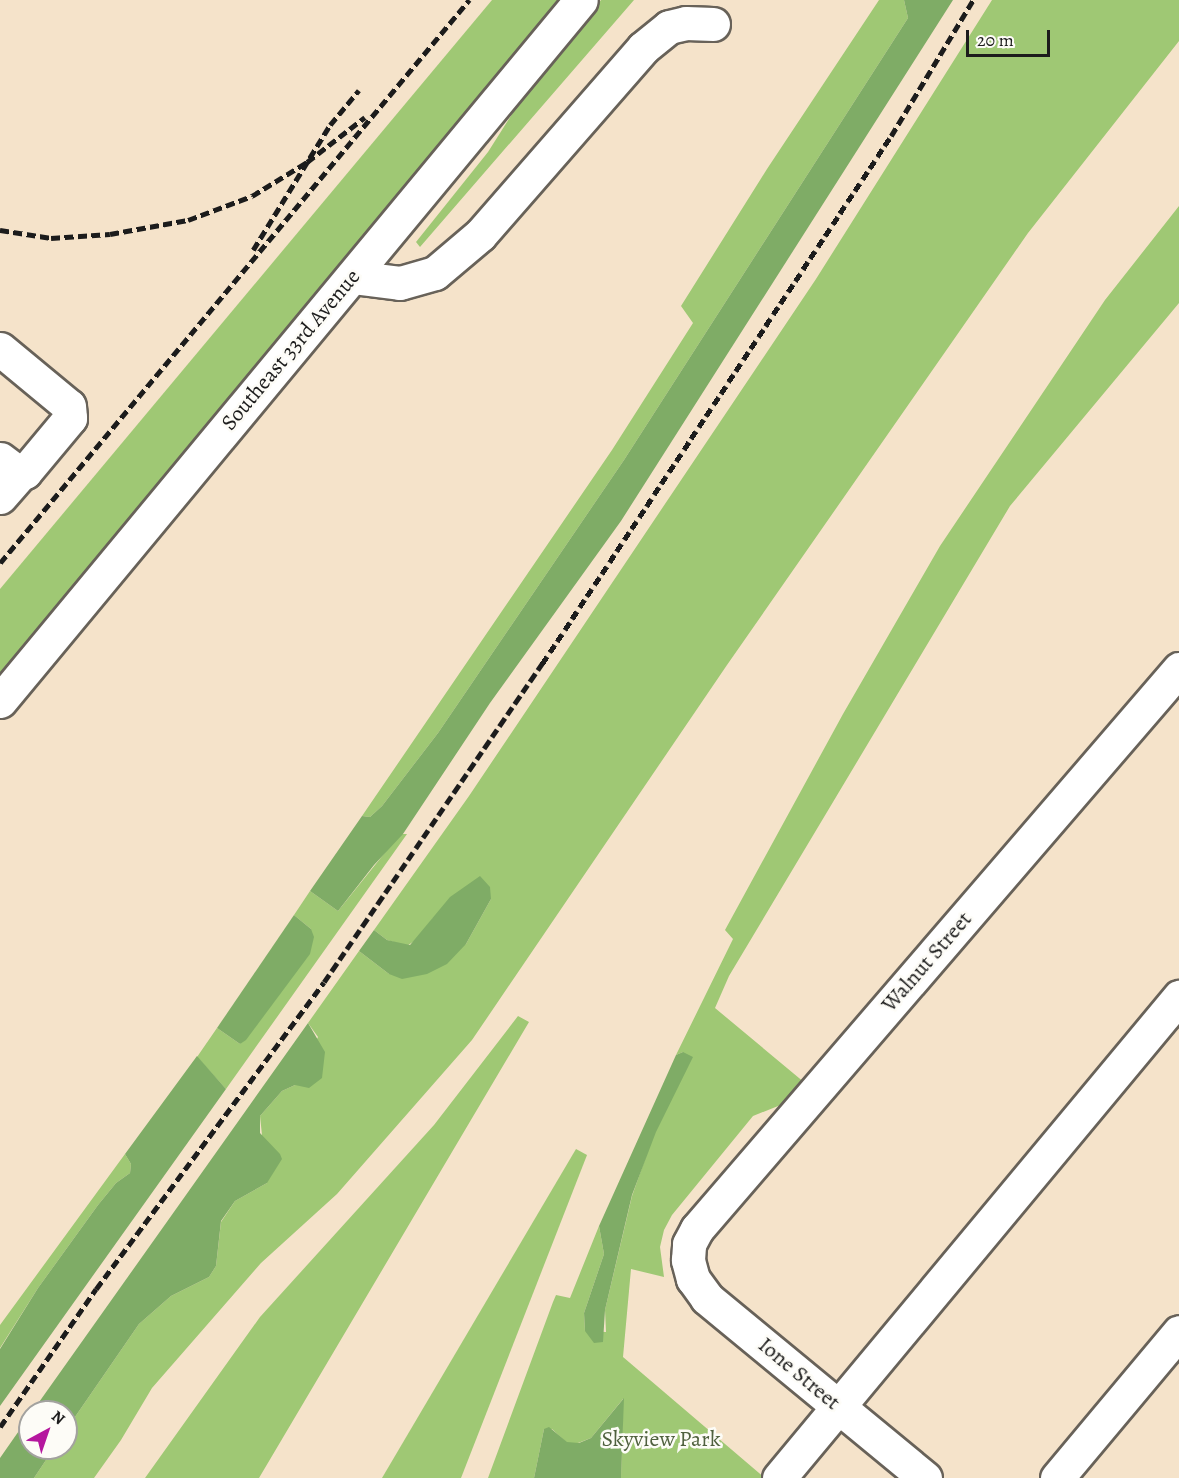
<!DOCTYPE html>
<style>
body{margin:0}
#map{position:relative;width:1179px;height:1478px;overflow:hidden;background:#f5e3ca;font-family:Alegreya,serif}
div>[style]{position:absolute}
[style*='--x']{left:calc(var(--x)*1px);top:calc(var(--y)*1px);width:calc(var(--w)*1px);rotate:calc(var(--a)*1deg)}
.green>*{inset:0;background:#9fc874}
.forest>*{inset:0;background:#7fac66}
.roads{filter:drop-shadow(2px 0 #686259) drop-shadow(-2px 0 #686259) drop-shadow(0 2px #686259) drop-shadow(0 -2px #686259)}
.minor>*{height:33px;margin:-16.5px;padding:0 16.5px;transform-origin:16.5px;border-radius:16.5px;background:#fff}
.rail>*{height:4.5px;margin-top:-2.25px;transform-origin:0;background:repeating-linear-gradient(90deg,#1c1c1c 0 9px,transparent 0 13.5px)}
span{translate:-50% -50%;white-space:nowrap;text-align:center;line-height:1.15;-webkit-text-stroke:5px #fdfcf7;paint-order:stroke}
.street-label{font-size:22px;color:#1c1c1c}
.park-label{font-size:22px;color:#50613f}
.north{position:absolute;left:18px;top:1400px;width:60px;height:60px;box-sizing:border-box;background:#fdfcf7;border:2px solid #a3a29f;border-radius:50%;rotate:40deg;font-size:16px;font-weight:700;line-height:24px;text-align:center;color:#1c1c1c}
.north::after{content:'';display:block;margin:auto;width:21px;height:27px;background:#b5179e;clip-path:polygon(50% 0,100% 100%,50% 72%,0 100%)}
.scale{position:absolute;left:966px;top:30px;width:84px;height:27px;box-sizing:border-box;border:3px solid #1c1c1c;border-top:0;padding-left:8px;font-size:18px;line-height:21px;white-space:nowrap;color:#1c1c1c;-webkit-text-stroke:4px #fdfcf7;paint-order:stroke}
</style>
<div id="map">
<div class="green">
<div style="clip-path:polygon(492px 0,573px 0,0 679px,0 589px)"></div>
<div style="clip-path:polygon(601px 0,634px 0,420px 247px,416px 242px,488px 152px,514px 111px)"></div>
<div style="clip-path:polygon(879px 0,904px 0,908px 18px,624px 460px,438px 733px,382px 806px,370px 817px,362px 816px,612px 450px,693px 323px,681px 306px,767px 169px)"></div>
<div style="clip-path:polygon(992px 0,1179px 0,1179px 41px,1028px 233px,727px 665px,472px 1040px,337px 1194px,261px 1263px,152px 1388px,121px 1440px,94px 1478px,34px 1478px,54px 1448px,66px 1448px,66px 1430px,139px 1324px,171px 1296px,209px 1277px,216px 1266px,221px 1222px,235px 1201px,267px 1183px,260px 1116px,282px 1091px,295px 1085px,318px 1037px,308px 1023px,359px 951px,389px 974px,466px 944px,491px 899px,433px 918px,417px 939px,407px 946px,387px 940px,374px 930px,469px 796px,816px 279px)"></div>
<div style="clip-path:polygon(1179px 206px,1179px 303px,1010px 506px,729px 976px,715px 1008px,805px 1083px,788px 1102px,753px 1116px,672px 1215px,664px 1230px,660px 1247px,664px 1277px,631px 1269px,623px 1357px,765px 1478px,621px 1478px,623px 1399px,591px 1438px,578px 1443px,567px 1443px,552px 1429px,544px 1429px,534px 1478px,488px 1478px,553px 1302px,556px 1295px,570px 1298px,599px 1226px,604px 1254px,584px 1313px,585px 1331px,606px 1332px,605px 1310px,632px 1196px,683px 1052px,676px 1055px,733px 939px,725px 930px,843px 714px,940px 546px,1105px 300px)"></div>
<div style="clip-path:polygon(400px 834px,407px 834px,226px 1089px,197px 1057px,217px 1028px,240px 1044px,311px 929px,294px 915px,310px 891px,338px 911px)"></div>
<div style="clip-path:polygon(518px 1016px,529px 1022px,259px 1478px,145px 1478px,260px 1317px,434px 1125px)"></div>
<div style="clip-path:polygon(576px 1149px,587px 1155px,461px 1478px,382px 1478px)"></div>
<div style="clip-path:polygon(125px 1154px,131px 1164px,130px 1173px,116px 1183px,98px 1205px,38px 1288px,0 1348px,0 1325px)"></div>
</div>
<div class="forest">
<div style="clip-path:polygon(904px 0,953px 0,621px 521px,490px 703px,403px 834px,374px 865px,338px 911px,310px 891px,362px 816px,370px 817px,382px 806px,438px 733px,624px 460px,908px 18px)"></div>
<div style="clip-path:polygon(480px 876px,490px 887px,491px 899px,466px 944px,447px 964px,427px 974px,402px 979px,389px 974px,359px 951px,374px 930px,387px 940px,410px 945px,450px 897px)"></div>
<div style="clip-path:polygon(294px 915px,311px 929px,314px 937px,310px 954px,246px 1040px,240px 1044px,217px 1028px)"></div>
<div style="clip-path:polygon(308px 1023px,325px 1052px,322px 1078px,309px 1088px,295px 1085px,282px 1091px,260px 1116px,260px 1133px,280px 1154px,282px 1159px,267px 1183px,235px 1201px,221px 1221px,216px 1266px,209px 1277px,171px 1296px,139px 1324px,66px 1430px,66px 1412px,32px 1412px)"></div>
<div style="clip-path:polygon(683px 1052px,693px 1057px,656px 1132px,632px 1195px,605px 1310px,603px 1342px,594px 1343px,585px 1331px,584px 1313px,604px 1254px,599px 1226px,676px 1055px)"></div>
<div style="clip-path:polygon(197px 1056px,226px 1089px,0 1406px,0 1349px,38px 1288px,98px 1205px,116px 1183px,130px 1173px,131px 1164px,125px 1154px)"></div>
<div style="clip-path:polygon(624px 1398px,621px 1478px,534px 1478px,544px 1429px,549px 1427px,567px 1442px,579px 1443px,591px 1438px)"></div>
<div style="clip-path:polygon(30px 1415px,30px 1448px,54px 1448px,34px 1478px,0 1478px,0 1458px)"></div>
</div>
<div class="roads">
<div class="minor">
<div style="--x:352;--y:277;--w:48;--a:7.1"></div>
<div style="--x:400;--y:283;--w:36;--a:-16"></div>
<div style="--x:435;--y:273;--w:59;--a:-40.2"></div>
<div style="--x:480;--y:235;--w:248;--a:-48.9"></div>
<div style="--x:643;--y:48;--w:33;--a:-39"></div>
<div style="--x:669;--y:27;--w:17;--a:-13"></div>
<div style="--x:686;--y:23;--w:27;--a:2"></div>
<div style="--x:0;--y:349;--w:89;--a:39.6"></div>
<div style="--x:69;--y:406;--w:12;--a:85"></div>
<div style="--x:70;--y:418;--w:70;--a:129.8"></div>
<div style="--x:25;--y:472;--w:5;--a:158"></div>
<div style="--x:20;--y:474;--w:25;--a:-143"></div>
<div style="--x:0;--y:497;--w:30;--a:-49"></div>
<div style="--x:0;--y:701;--w:910;--a:-50.35"></div>
<div style="--x:779;--y:1478;--w:626;--a:-50.25"></div>
<div style="--x:925;--y:1478;--w:283;--a:-140.5"></div>
<div style="--x:707;--y:1298;--w:24;--a:-126"></div>
<div style="--x:693;--y:1279;--w:20;--a:-105"></div>
<div style="--x:688;--y:1260;--w:16;--a:-86"></div>
<div style="--x:689;--y:1244;--w:17;--a:-62"></div>
<div style="--x:697;--y:1229;--w:739;--a:-49.28"></div>
<div style="--x:1057;--y:1478;--w:190;--a:-50.1"></div>
</div>
</div>
<div class="rail">
<div style="--x:0;--y:230;--w:52;--a:8.9"></div>
<div style="--x:51;--y:238;--w:59;--a:-3.9"></div>
<div style="--x:110;--y:234;--w:79;--a:-10.2"></div>
<div style="--x:188;--y:220;--w:68;--a:-20.6"></div>
<div style="--x:252;--y:196;--w:65;--a:-31.7"></div>
<div style="--x:307;--y:162;--w:73;--a:-37.8"></div>
<div style="--x:253;--y:250;--w:147;--a:-58.4"></div>
<div style="--x:330;--y:125;--w:45;--a:-50.4"></div>
<div style="--x:0;--y:563;--w:733;--a:-50.2"></div>
<div style="--x:0;--y:1427;--w:168;--a:-55.2"></div>
<div style="--x:96;--y:1289;--w:382;--a:-53.4"></div>
<div style="--x:324;--y:982;--w:386;--a:-55.6"></div>
<div style="--x:542;--y:664;--w:633;--a:-56.54"></div>
<div style="--x:891;--y:136;--w:159;--a:-58.9"></div>
</div>
<div class="street-label">
<span style="left:291px;top:350px;rotate:-50deg">Southeast 33rd Avenue</span>
<span style="left:927px;top:962px;rotate:-49deg">Walnut Street</span>
<span style="left:799px;top:1374px;rotate:40deg">Ione Street</span>
</div>
<div class="park-label">
<span style="left:661px;top:1440px">Skyview Park</span>
</div>
<div class="north">N</div>
<div class="scale">20 m</div>
</div>
